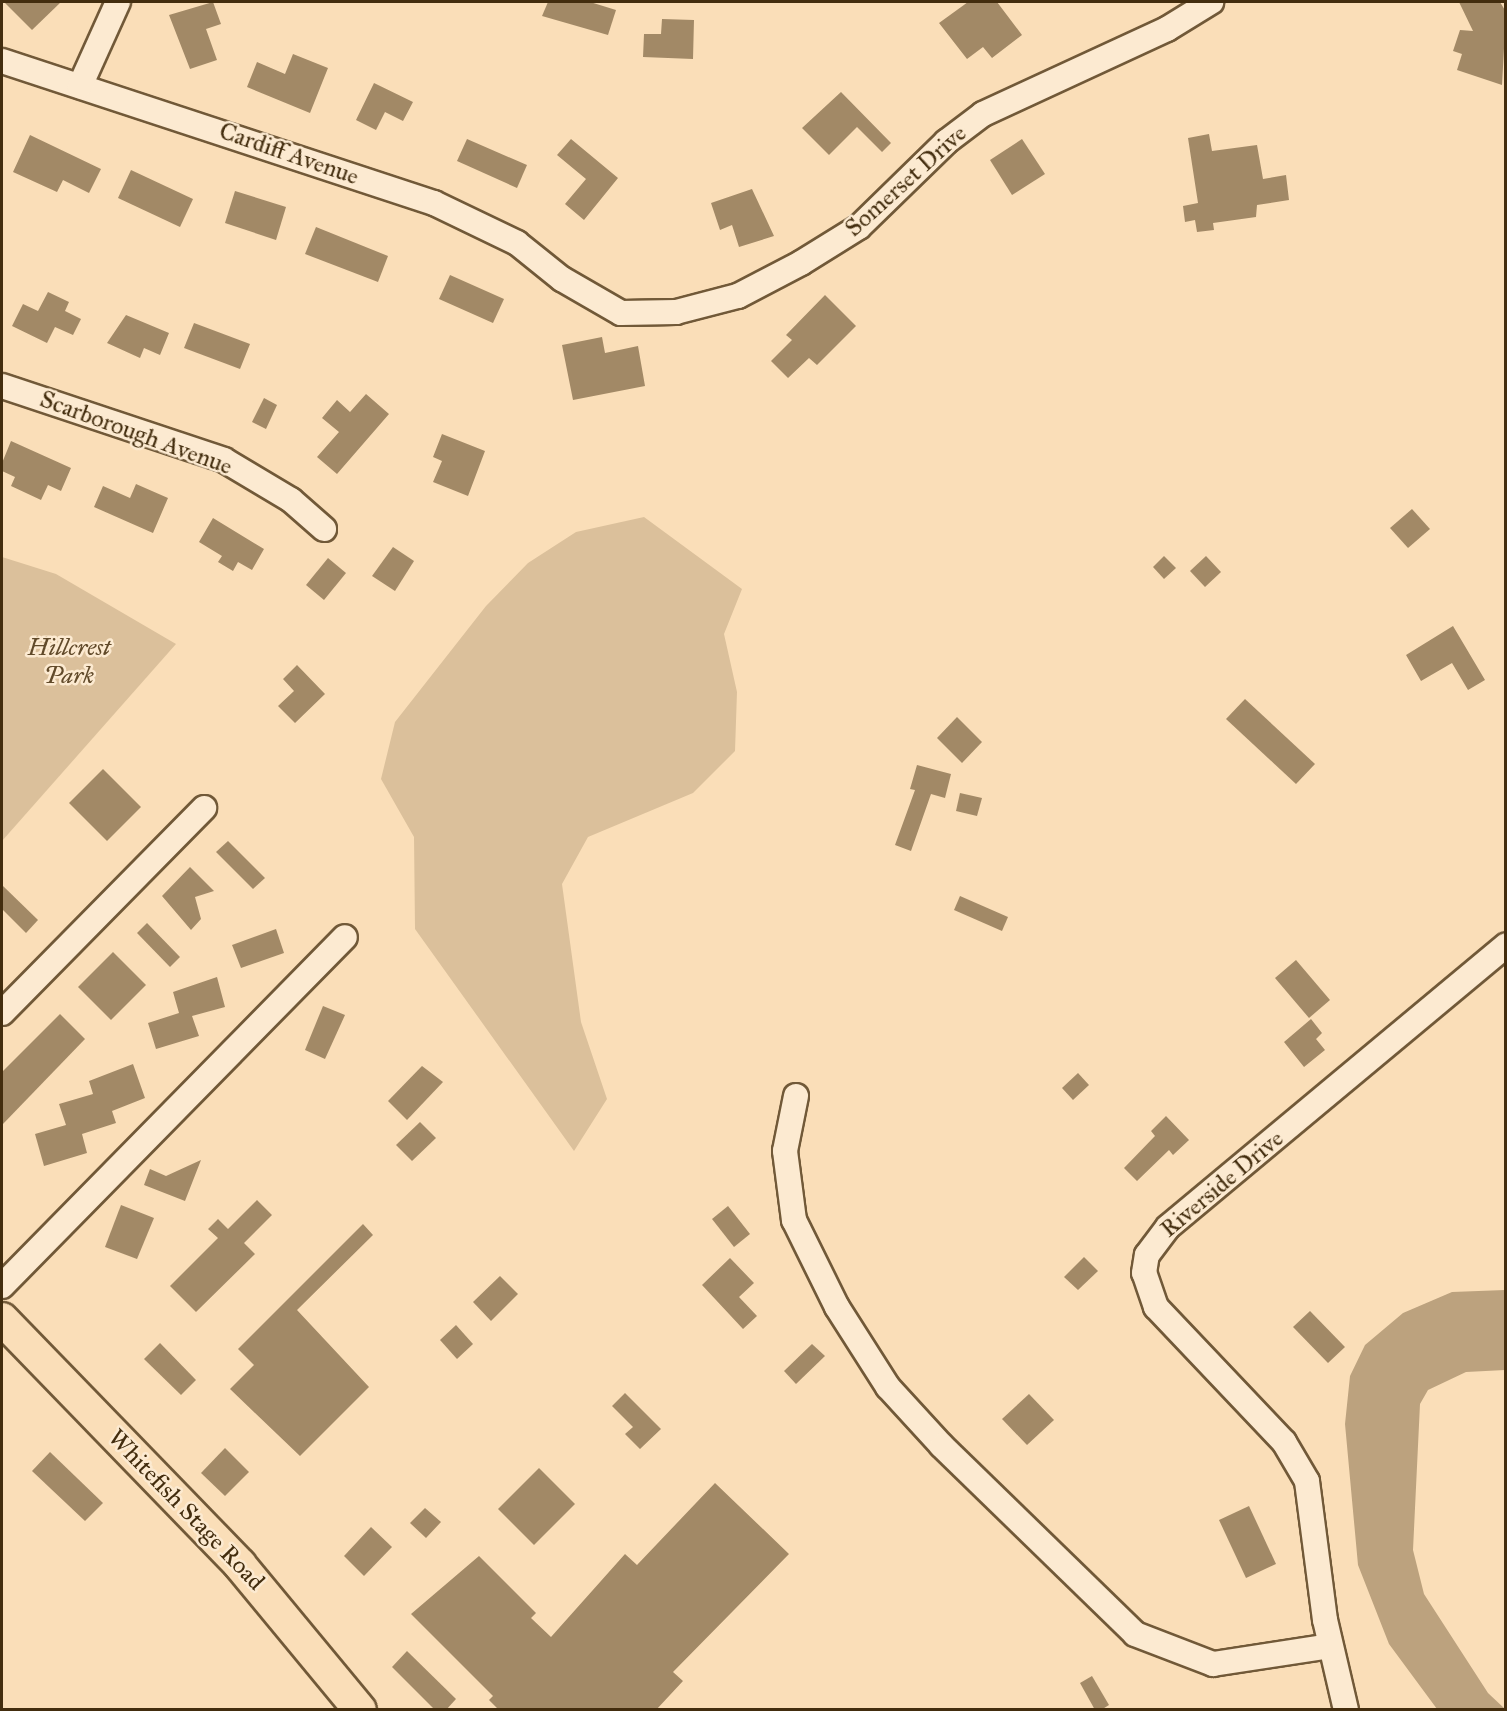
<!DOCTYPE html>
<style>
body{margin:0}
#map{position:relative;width:1507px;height:1711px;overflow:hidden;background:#fadeb8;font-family:"IM FELL Great Primer",serif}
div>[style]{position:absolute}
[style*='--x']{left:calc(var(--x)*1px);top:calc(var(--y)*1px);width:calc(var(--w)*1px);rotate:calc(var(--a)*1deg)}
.green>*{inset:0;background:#dbc09b}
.water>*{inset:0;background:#bca27e}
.building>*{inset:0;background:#a28966}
.roads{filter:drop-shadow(2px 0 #715938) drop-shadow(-2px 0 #715938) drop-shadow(0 2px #715938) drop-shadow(0 -2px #715938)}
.minor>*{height:24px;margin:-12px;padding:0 12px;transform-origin:12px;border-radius:12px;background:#fcead1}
.major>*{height:32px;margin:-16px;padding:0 16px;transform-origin:16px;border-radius:16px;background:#fadeb8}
span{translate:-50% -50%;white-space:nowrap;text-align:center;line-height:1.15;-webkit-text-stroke:5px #fcead1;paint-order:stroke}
.street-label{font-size:24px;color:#432d0e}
.park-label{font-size:24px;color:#614a2a;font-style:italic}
.frame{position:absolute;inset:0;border:3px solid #432d0e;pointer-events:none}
</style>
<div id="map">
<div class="green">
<div style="clip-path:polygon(644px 517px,742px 589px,724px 634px,737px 692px,735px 751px,693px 793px,588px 837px,562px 884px,581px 1022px,607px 1099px,574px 1151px,415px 929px,414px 837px,381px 779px,395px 722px,486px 606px,528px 563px,576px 532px)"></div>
<div style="clip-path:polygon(2px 557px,56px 574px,176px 644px,2px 841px)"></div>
</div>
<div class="water">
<div style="clip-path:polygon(1505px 1290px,1505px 1370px,1466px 1372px,1428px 1390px,1420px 1404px,1413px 1550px,1424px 1594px,1488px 1693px,1505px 1709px,1437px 1709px,1389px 1644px,1358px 1565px,1345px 1424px,1350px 1376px,1365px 1345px,1403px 1313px,1452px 1292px)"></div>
</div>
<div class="building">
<div style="clip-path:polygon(4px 2px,61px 2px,32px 30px)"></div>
<div style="clip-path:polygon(213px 2px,221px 24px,206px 29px,217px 60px,190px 69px,169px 15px)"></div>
<div style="clip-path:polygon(548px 2px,590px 2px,616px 10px,608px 35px,542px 16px)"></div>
<div style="clip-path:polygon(968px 2px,997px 2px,1022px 35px,992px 58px,983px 47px,967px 59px,939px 23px)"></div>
<div style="clip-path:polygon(1459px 2px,1500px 2px,1506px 12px,1502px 85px,1457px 70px,1462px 54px,1453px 51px,1460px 30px,1473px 31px)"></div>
<div style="clip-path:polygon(662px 19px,694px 20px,693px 59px,643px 57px,644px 34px,661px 34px)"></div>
<div style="clip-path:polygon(293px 54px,328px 68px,310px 113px,247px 87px,257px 62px,285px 74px)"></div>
<div style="clip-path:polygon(374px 83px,413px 102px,403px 121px,385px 112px,376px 130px,356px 120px)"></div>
<div style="clip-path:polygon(841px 92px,891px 143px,882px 152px,857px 127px,829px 155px,802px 128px)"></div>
<div style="clip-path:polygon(1209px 134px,1212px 151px,1257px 145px,1263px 179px,1286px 175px,1289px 200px,1257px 205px,1256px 217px,1213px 223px,1214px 230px,1197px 232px,1195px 220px,1185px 222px,1183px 206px,1198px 203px,1188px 138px)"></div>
<div style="clip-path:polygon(30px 135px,101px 169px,89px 193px,63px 180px,57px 192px,13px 172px)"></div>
<div style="clip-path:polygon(467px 139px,527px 165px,517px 188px,457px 161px)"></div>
<div style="clip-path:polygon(571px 139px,618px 178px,584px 220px,565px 204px,586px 179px,557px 155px)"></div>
<div style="clip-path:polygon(1022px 139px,1045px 174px,1012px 195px,990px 160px)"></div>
<div style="clip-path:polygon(131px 170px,193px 199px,180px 227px,118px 198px)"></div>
<div style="clip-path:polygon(752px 189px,774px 236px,739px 247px,732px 225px,720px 230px,711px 203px)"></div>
<div style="clip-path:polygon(235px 191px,286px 207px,276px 240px,225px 223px)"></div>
<div style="clip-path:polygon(316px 227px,388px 256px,378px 282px,305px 254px)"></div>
<div style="clip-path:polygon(450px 275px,504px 299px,493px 323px,439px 299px)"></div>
<div style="clip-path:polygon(48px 292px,69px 302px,65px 311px,81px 319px,73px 335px,55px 327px,47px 343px,12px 326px,23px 304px,38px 311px)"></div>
<div style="clip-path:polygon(825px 295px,856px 326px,817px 365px,809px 358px,788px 378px,771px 361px,792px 340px,786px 335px)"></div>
<div style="clip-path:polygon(126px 315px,169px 333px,160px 355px,144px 348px,140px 358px,107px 343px)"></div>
<div style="clip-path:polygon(194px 323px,250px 344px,240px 369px,184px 348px)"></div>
<div style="clip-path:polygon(602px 337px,605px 353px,638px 346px,645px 386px,573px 400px,562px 345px)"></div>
<div style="clip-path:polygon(366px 394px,389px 414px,337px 474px,317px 457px,339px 432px,322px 418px,337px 400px,350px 412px)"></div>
<div style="clip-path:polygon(264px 398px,277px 405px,266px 429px,252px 422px)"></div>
<div style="clip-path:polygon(442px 434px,485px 451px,468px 496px,433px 482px,442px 461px,433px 457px)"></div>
<div style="clip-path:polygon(11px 441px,71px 468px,61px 491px,48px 485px,41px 500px,11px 486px,15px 477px,2px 471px,2px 463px)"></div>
<div style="clip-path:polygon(136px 484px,168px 498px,153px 533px,94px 507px,103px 486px,130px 498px)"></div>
<div style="clip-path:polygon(1412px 509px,1430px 529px,1408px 548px,1390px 528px)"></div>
<div style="clip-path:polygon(213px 518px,264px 549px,252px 570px,238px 562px,233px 571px,218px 562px,222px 556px,199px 542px)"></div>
<div style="clip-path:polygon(393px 547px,414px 561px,395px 591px,372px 576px)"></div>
<div style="clip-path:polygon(1164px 556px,1176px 568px,1164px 579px,1153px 567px)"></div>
<div style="clip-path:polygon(1206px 556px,1221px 572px,1205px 587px,1190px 571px)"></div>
<div style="clip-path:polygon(328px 558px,346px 573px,324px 600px,306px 585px)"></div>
<div style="clip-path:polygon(1453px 626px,1485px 680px,1468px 690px,1452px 663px,1421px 681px,1406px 655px)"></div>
<div style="clip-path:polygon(297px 665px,325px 694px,295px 723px,278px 706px,294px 691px,283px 679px)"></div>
<div style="clip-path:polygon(1245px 699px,1315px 764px,1296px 784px,1226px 719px)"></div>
<div style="clip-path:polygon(957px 717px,982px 742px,962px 763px,937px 738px)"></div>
<div style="clip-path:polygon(917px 765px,951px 774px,945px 798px,931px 794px,911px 851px,895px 845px,915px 790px,910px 789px)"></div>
<div style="clip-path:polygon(103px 769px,141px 807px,107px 841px,69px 803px)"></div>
<div style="clip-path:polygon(960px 793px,982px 798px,977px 816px,956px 811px)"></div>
<div style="clip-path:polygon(228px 841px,265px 878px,253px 889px,216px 852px)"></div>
<div style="clip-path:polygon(190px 867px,214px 891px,195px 897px,201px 919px,191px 930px,162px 896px)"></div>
<div style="clip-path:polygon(2px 885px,38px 920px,26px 933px,2px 909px)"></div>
<div style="clip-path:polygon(960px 896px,1008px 917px,1002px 931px,954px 910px)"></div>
<div style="clip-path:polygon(147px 923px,180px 957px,170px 967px,137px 933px)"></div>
<div style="clip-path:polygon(276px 929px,284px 953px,241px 968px,232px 945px)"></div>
<div style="clip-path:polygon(113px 952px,146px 985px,111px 1020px,78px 987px)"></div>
<div style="clip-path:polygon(1296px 960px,1330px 1000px,1309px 1018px,1275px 978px)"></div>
<div style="clip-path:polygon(217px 977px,225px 1007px,192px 1016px,199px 1036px,156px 1049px,148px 1023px,179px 1013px,173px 992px)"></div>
<div style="clip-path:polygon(323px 1006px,345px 1015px,325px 1059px,305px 1050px)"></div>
<div style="clip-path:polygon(60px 1014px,85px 1039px,2px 1125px,2px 1072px)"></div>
<div style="clip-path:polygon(1311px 1019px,1322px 1033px,1316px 1039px,1325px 1050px,1304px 1067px,1284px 1042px)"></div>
<div style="clip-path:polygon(133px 1064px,145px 1098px,112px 1111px,116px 1123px,82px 1134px,87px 1153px,44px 1166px,35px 1134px,66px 1125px,59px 1104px,93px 1094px,89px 1081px)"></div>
<div style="clip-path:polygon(422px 1066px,443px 1082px,407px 1120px,388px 1101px)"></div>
<div style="clip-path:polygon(1078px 1073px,1089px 1085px,1073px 1100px,1062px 1088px)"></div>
<div style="clip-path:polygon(1166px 1116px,1189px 1140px,1173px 1155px,1169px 1150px,1137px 1181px,1124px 1168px,1155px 1136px,1151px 1131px)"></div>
<div style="clip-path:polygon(420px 1122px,436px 1138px,412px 1161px,396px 1145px)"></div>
<div style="clip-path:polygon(201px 1160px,185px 1201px,144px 1185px,150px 1169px,166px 1176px)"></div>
<div style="clip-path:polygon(257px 1200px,272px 1215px,244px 1243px,255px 1254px,196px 1312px,170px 1286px,218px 1238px,208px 1229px,218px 1219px,228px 1229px)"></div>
<div style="clip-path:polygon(121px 1205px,154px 1218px,137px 1259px,105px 1247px)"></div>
<div style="clip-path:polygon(728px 1206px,750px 1234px,734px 1247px,712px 1219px)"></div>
<div style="clip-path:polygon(363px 1224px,373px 1235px,297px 1310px,369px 1387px,300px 1456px,230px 1389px,254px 1365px,238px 1349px)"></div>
<div style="clip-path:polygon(1084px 1257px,1098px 1271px,1078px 1290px,1064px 1277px)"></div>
<div style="clip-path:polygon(730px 1258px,754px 1283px,739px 1297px,757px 1316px,743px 1329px,702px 1285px)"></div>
<div style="clip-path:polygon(500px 1276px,518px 1294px,491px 1321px,473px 1302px)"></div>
<div style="clip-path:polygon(1310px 1311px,1345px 1347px,1328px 1363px,1293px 1327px)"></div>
<div style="clip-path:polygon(456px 1325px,473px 1344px,457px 1359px,440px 1340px)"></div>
<div style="clip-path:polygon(160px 1343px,196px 1380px,181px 1395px,144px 1359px)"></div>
<div style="clip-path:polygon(812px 1344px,825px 1356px,796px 1384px,784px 1371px)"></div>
<div style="clip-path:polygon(625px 1393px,661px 1429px,640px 1449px,625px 1434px,633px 1427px,612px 1406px)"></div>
<div style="clip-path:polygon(1029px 1394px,1054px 1420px,1027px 1445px,1002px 1419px)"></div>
<div style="clip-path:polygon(225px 1448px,249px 1472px,225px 1496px,201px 1473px)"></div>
<div style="clip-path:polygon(50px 1452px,103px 1503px,85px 1521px,32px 1471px)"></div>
<div style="clip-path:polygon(539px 1468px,575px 1504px,534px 1545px,498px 1509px)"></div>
<div style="clip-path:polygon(715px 1483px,789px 1554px,673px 1672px,683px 1681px,656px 1710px,499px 1710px,489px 1700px,493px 1696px,411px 1614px,479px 1556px,536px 1613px,531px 1618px,551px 1637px,625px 1554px,637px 1565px)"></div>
<div style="clip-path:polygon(1249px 1506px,1276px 1564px,1246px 1578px,1219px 1520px)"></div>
<div style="clip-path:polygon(425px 1508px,441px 1522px,426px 1538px,410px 1523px)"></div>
<div style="clip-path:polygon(371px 1527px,392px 1547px,364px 1576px,344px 1556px)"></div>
<div style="clip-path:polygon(407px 1651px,456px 1699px,446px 1710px,435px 1710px,392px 1667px)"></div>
<div style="clip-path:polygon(1092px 1676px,1109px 1705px,1101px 1710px,1095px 1710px,1080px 1683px)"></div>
</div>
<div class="roads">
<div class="minor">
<div style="--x:2;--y:61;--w:455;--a:18.2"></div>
<div style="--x:434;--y:203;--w:92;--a:25.7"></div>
<div style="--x:517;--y:243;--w:58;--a:38.7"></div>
<div style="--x:562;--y:279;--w:68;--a:30"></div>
<div style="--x:621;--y:313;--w:55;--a:-1"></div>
<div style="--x:676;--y:312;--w:64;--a:-14.5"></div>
<div style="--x:738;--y:296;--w:71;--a:-27.6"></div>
<div style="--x:801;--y:263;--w:68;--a:-31.8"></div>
<div style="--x:859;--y:227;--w:122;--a:-44.3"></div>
<div style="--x:946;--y:142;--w:46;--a:-37.1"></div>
<div style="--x:983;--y:114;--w:203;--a:-24.8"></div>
<div style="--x:1167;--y:29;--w:52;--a:-31.5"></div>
<div style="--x:80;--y:86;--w:92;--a:-65.7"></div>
<div style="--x:2;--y:386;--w:234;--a:18.4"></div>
<div style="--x:224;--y:460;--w:78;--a:30.8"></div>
<div style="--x:291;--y:500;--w:44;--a:41.3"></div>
<div style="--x:2;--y:1013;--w:288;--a:-45.4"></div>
<div style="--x:796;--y:1096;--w:56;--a:101.3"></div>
<div style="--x:785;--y:1151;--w:70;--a:82.6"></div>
<div style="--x:794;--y:1220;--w:97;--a:63.7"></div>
<div style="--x:837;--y:1307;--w:95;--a:57.5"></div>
<div style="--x:888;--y:1387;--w:80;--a:47.5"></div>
<div style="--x:942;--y:1446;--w:269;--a:44.2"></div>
<div style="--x:1135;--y:1634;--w:84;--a:21"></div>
<div style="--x:1213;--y:1664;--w:118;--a:-8.7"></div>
<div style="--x:2;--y:1286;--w:489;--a:-45.5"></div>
<div style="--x:1346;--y:1710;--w:92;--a:-103.1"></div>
<div style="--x:1325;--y:1620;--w:140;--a:-97.4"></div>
<div style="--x:1307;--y:1481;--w:45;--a:-120.5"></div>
<div style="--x:1284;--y:1442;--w:186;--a:-133.5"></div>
<div style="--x:1156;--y:1307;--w:36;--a:-109"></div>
<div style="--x:1144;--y:1273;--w:18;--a:-81"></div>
<div style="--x:1147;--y:1255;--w:35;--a:-53"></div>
<div style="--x:1168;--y:1227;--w:440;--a:-39.8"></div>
</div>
<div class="major">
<div style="--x:2;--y:1319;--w:342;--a:45.9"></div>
<div style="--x:240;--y:1565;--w:188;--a:50.4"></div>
</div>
</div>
<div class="street-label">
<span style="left:289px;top:154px;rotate:19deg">Cardiff Avenue</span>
<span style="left:906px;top:181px;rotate:-42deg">Somerset Drive</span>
<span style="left:136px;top:433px;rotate:20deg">Scarborough Avenue</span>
<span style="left:1222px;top:1184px;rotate:-40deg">Riverside Drive</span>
<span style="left:186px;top:1510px;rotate:46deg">Whitefish Stage Road</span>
</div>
<div class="park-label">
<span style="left:69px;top:662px">Hillcrest<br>Park</span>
</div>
<div class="frame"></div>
</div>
